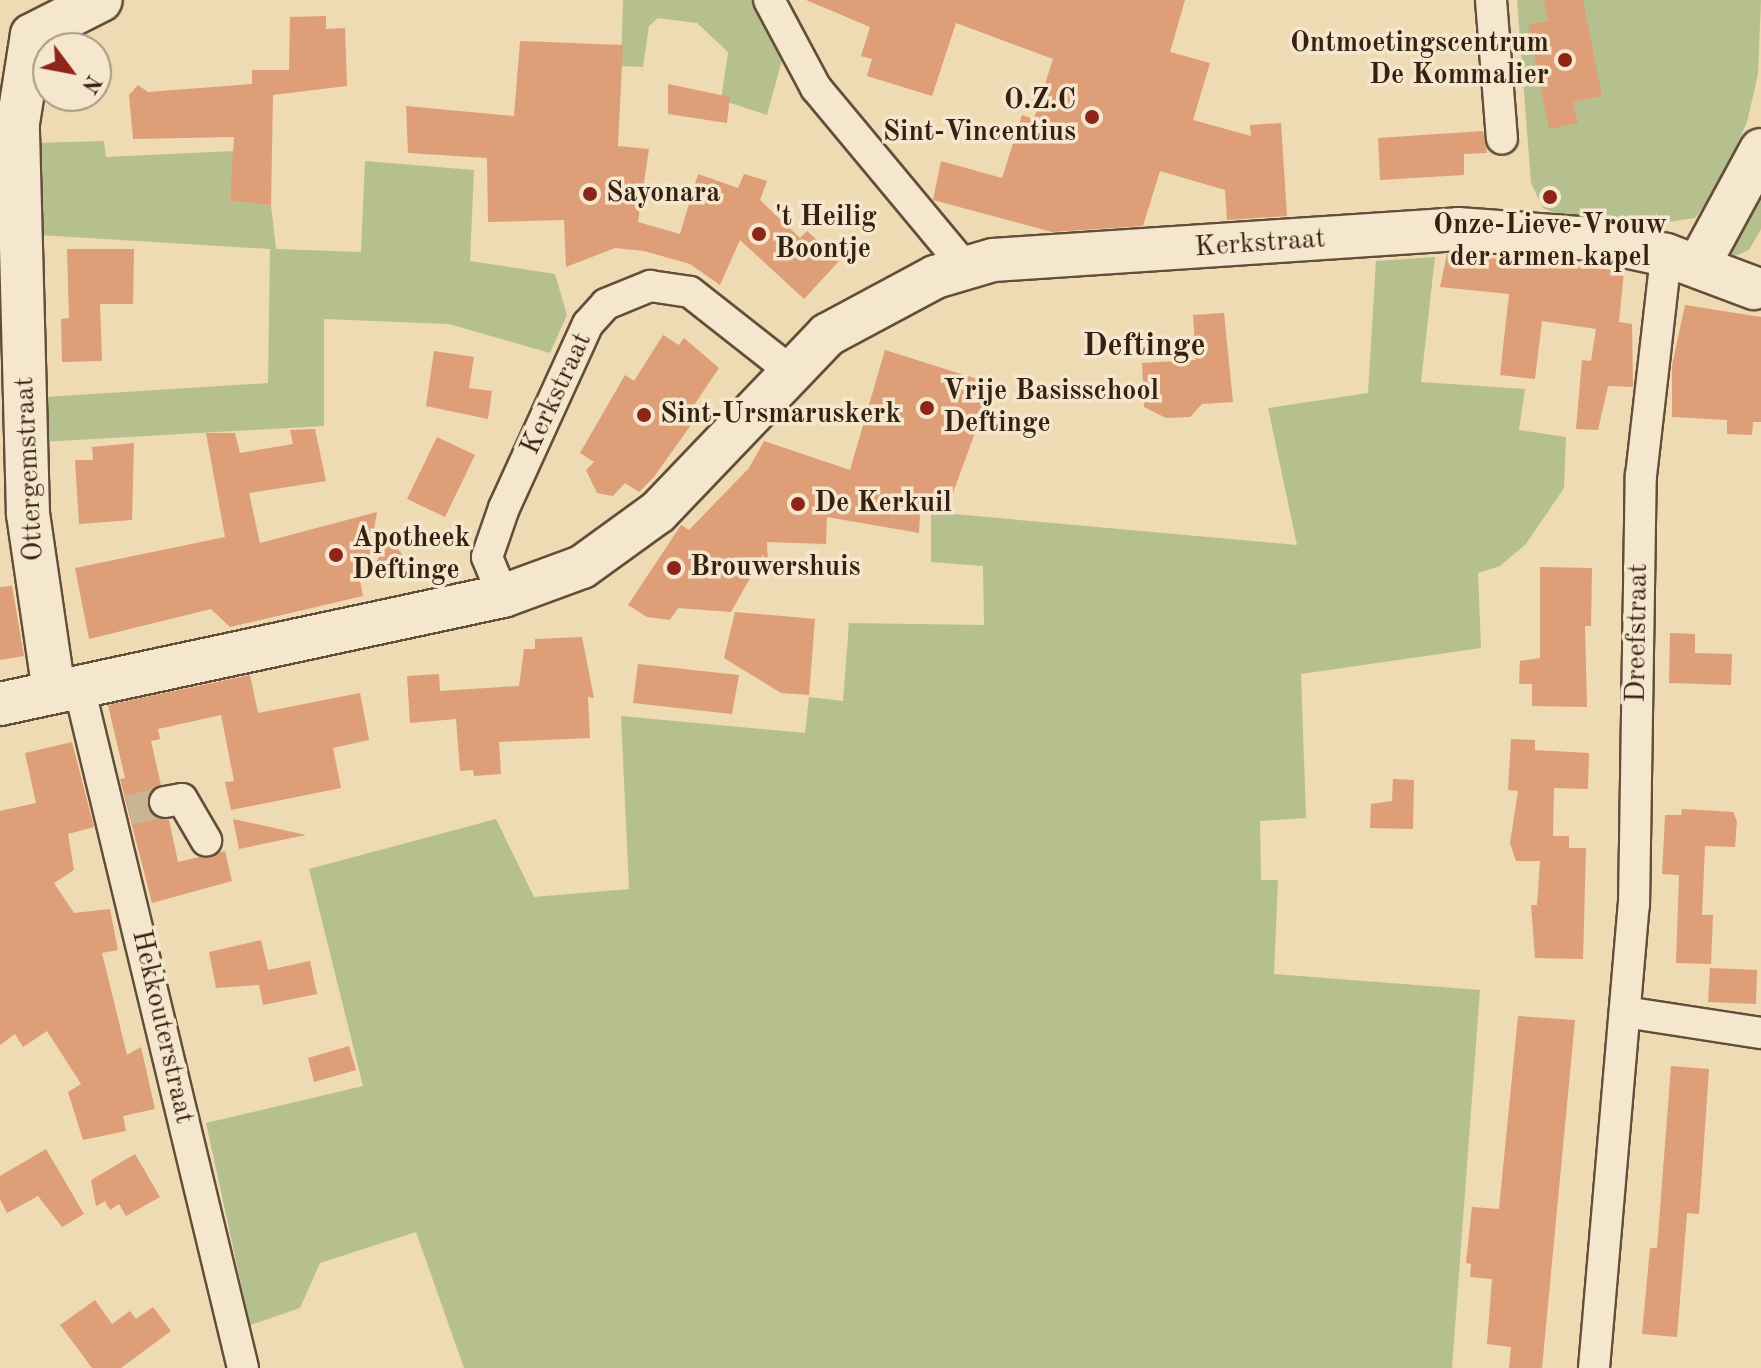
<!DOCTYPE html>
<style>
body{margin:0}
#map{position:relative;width:1761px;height:1368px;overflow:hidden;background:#eedab3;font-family:"Old Standard TT",serif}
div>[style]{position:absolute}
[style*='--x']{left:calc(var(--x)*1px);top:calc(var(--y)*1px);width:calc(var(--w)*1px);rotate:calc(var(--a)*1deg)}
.green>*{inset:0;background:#b6c08e}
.building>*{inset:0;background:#dd9e78}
.street-tunnel>*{height:30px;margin-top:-15px;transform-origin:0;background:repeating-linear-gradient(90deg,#c9b593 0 30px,transparent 0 45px)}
.roads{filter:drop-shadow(2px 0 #634e3a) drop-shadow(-2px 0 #634e3a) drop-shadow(0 2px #634e3a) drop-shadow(0 -2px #634e3a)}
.street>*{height:30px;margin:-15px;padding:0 15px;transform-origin:15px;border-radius:15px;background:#f4e7ce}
.secondary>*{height:42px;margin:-21px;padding:0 21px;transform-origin:21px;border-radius:21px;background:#f4e7ce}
.dots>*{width:22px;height:22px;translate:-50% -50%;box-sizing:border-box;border:4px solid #f4e7ce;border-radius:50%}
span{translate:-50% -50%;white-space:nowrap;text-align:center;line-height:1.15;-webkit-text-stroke:7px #f4e7ce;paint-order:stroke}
.poi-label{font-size:28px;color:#352011;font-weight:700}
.right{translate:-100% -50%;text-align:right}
.left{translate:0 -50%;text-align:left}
.street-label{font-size:28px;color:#352011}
.quarter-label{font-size:32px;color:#352011;font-weight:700}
.north{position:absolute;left:32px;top:32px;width:80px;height:80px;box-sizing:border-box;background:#f4e7ce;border:2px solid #a89782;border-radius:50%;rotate:122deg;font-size:22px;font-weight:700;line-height:32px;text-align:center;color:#352011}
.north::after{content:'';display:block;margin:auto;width:28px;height:36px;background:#8f2418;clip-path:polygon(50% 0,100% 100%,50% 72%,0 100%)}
</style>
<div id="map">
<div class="green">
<div style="clip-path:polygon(623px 0,754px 0,776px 30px,782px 60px,767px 115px,721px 100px,728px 52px,697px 23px,658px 18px,649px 26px,643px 67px,621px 66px)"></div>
<div style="clip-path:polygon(1517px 0,1761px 0,1758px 74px,1747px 122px,1719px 186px,1695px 218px,1655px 224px,1564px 217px,1543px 208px,1531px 183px)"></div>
<div style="clip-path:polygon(104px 141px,106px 157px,234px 151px,230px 201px,271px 205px,276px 249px,361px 252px,365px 161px,474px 170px,470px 261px,555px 274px,567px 315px,550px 353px,449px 324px,324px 319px,324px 426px,41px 442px,45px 397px,268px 383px,270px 249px,39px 235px,36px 143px)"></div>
<div style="clip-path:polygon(1761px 179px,1761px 229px,1749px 250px,1735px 256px,1726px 252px)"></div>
<div style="clip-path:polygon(1435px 257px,1421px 382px,1525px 389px,1519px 430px,1566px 437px,1564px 488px,1526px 544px,1500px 566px,1478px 573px,1481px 648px,1301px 674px,1306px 818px,1260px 821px,1261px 880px,1278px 880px,1274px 974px,1480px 990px,1452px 1368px,464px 1368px,416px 1232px,320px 1263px,300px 1308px,250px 1325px,206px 1123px,363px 1086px,309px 869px,496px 819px,534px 897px,629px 889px,621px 716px,805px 733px,809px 697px,843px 701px,849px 623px,984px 625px,983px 566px,931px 562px,931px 512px,1297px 545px,1268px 408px,1368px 393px,1376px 261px)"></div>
</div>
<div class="building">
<div style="clip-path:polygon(806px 0,1185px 0,1170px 52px,1210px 63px,1193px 120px,1251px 136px,1250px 125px,1281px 123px,1287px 216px,1227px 220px,1225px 190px,1160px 171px,1143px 226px,1052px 232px,933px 200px,941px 161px,1002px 178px,1022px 115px,1034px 119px,1053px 59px,956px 23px,932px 96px,867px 76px,872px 59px,861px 56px,870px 27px)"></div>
<div style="clip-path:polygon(1544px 0,1583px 0,1602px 96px,1573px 102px,1578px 123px,1549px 129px,1528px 25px,1548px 21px)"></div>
<div style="clip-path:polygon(326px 16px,326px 29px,345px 28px,347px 86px,273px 95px,271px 205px,230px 201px,234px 137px,133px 139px,129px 95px,138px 85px,148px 92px,252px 84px,252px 70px,289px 70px,290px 17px)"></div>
<div style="clip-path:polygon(520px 41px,623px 45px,618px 146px,649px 149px,638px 222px,680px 234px,698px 174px,738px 188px,744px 174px,767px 181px,760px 200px,800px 238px,807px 231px,840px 260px,804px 299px,740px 240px,720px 285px,690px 264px,644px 251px,615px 248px,566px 267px,564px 220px,488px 222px,487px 158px,408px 153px,406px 106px,514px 116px)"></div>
<div style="clip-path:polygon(668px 84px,730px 97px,727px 123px,668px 114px)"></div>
<div style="clip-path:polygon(1483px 131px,1487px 153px,1464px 154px,1464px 175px,1380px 180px,1378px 138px)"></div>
<div style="clip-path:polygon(67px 249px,134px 249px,133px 304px,100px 304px,102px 361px,62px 362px,61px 319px,69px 318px)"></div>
<div style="clip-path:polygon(1447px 254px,1624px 271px,1619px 322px,1632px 324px,1633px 387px,1608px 386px,1598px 430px,1576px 429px,1582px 360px,1591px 361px,1596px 329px,1542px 321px,1535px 379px,1500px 375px,1509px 294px,1440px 287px)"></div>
<div style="clip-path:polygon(1685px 305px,1761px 317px,1761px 422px,1753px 422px,1752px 435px,1727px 434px,1727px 420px,1672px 417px,1672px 365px)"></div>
<div style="clip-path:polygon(1224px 313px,1233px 402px,1202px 404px,1190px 417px,1166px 418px,1144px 407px,1142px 363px,1196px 360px,1193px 315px)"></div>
<div style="clip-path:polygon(663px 335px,679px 345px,684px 338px,719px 368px,686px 417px,693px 422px,654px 477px,639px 492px,625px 483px,613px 496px,597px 493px,586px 470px,594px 462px,580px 453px,625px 375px,634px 381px)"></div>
<div style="clip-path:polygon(885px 350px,993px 384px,951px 498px,921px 496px,919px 533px,827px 517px,826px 544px,767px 542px,768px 563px,759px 562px,731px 612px,678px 608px,670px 620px,647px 617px,628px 605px,681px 525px,689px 530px,749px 468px,764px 441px,850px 470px)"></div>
<div style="clip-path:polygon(434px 351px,474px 357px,469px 388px,492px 391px,488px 419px,426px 406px)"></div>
<div style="clip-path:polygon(315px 429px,326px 481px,249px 493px,260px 543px,377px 512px,366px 575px,359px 576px,363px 596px,230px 627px,211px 609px,89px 639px,75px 568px,225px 537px,206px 433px,235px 433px,240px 453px,293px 444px,290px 430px)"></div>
<div style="clip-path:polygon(437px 437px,475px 455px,445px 517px,407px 499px)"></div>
<div style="clip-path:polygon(134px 443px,132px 520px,79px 524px,75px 460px,93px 460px,92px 447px)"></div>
<div style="clip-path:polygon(389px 537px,409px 564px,371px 573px)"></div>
<div style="clip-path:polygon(1540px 567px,1592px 568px,1591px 626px,1585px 626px,1587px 707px,1532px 706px,1532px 684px,1519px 684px,1520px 661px,1540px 658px)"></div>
<div style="clip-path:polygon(12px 586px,24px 656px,0 660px,0 587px)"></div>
<div style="clip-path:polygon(735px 612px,815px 619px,809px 695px,781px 693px,724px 658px)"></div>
<div style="clip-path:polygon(1670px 633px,1695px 634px,1695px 653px,1732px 654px,1731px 685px,1669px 683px)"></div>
<div style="clip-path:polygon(582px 637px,594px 698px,588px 697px,590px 738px,499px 742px,501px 774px,474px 776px,473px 770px,460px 771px,456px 719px,410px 723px,407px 676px,439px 674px,440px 691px,519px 686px,524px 649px,535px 649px,535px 639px)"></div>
<div style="clip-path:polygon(638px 664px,739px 675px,732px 714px,633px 703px)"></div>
<div style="clip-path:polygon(250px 675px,258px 713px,360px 693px,369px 740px,333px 748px,341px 788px,231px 810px,225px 782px,234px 781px,221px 715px,158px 729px,160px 739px,151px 741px,161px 785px,148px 795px,151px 813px,169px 820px,178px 862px,225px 851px,232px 881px,152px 903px,120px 779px,125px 778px,108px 705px)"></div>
<div style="clip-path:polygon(1511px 739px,1535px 740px,1535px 750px,1589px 753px,1588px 789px,1554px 788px,1553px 836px,1569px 836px,1569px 848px,1586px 848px,1583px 959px,1535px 958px,1531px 905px,1537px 905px,1540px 861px,1516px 861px,1510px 843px,1518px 791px,1508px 790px)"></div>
<div style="clip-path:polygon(72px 742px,94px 827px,68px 834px,74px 870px,54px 883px,74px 913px,110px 909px,118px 950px,102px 953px,127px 1055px,141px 1047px,155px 1109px,123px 1116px,126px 1131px,83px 1140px,68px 1092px,81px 1084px,47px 1031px,23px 1047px,15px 1034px,0 1045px,0 811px,36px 803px,25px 753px)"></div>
<div style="clip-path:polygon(1393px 779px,1414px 780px,1413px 829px,1370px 828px,1371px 804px,1392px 801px)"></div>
<div style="clip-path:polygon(1682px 809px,1733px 812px,1737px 821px,1735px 847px,1705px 846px,1702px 915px,1713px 915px,1711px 964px,1676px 963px,1679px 875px,1662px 874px,1665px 815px,1681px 815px)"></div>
<div style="clip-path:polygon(233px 819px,306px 835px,239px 849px)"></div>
<div style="clip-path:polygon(261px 940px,268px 970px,310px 961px,317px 994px,263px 1005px,259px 985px,216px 988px,209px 952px)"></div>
<div style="clip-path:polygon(1710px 968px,1757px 970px,1756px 1004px,1708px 1002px)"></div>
<div style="clip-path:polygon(1518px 1016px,1575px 1020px,1542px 1368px,1509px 1368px,1511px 1347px,1487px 1344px,1492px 1279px,1470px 1277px,1471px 1264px,1466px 1263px,1472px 1207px,1499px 1209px)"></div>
<div style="clip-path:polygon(349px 1046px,356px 1070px,314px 1082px,308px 1058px)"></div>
<div style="clip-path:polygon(1671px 1066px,1709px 1069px,1699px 1214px,1687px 1213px,1677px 1337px,1642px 1334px,1650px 1248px,1657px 1248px)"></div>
<div style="clip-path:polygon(46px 1149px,84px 1214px,62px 1227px,38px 1196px,7px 1213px,0 1199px,0 1176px)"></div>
<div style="clip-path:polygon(135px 1154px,160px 1197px,126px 1216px,119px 1204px,110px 1210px,105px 1201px,96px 1206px,91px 1180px)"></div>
<div style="clip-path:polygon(95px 1300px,112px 1324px,130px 1311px,136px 1319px,153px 1307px,171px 1331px,121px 1368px,92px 1368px,60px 1325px)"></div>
</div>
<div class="street-tunnel">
<div style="--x:129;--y:810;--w:37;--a:-13"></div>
</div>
<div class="roads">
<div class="street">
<div style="--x:769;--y:0;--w:100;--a:61.9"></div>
<div style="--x:816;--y:88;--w:233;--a:50.2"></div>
<div style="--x:1491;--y:0;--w:139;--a:85.5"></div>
<div style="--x:503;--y:596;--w:42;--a:-112.3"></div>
<div style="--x:487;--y:557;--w:52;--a:-70.9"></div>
<div style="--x:504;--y:508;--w:202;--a:-65.5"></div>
<div style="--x:588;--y:324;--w:27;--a:-48"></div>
<div style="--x:606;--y:304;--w:48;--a:-22.2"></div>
<div style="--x:650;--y:286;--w:40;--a:8.5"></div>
<div style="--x:690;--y:292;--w:125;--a:38.2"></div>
<div style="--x:79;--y:687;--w:700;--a:76.46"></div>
<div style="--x:165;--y:802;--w:17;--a:-10"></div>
<div style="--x:182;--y:799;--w:48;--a:59.7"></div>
<div style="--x:1625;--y:1012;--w:138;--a:8.8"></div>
<div style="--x:1594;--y:1368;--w:464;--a:-85.1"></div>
<div style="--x:1634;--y:906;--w:430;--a:-89.1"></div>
<div style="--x:1641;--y:476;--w:222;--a:-83.5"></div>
</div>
<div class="secondary">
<div style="--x:1698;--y:266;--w:132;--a:-61.5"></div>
<div style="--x:54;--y:692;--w:180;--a:-98.3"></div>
<div style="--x:28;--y:514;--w:391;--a:-91.5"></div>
<div style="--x:18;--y:123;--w:89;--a:-81"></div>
<div style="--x:32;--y:35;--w:77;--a:-26.9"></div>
<div style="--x:0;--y:704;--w:514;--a:-12.12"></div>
<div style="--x:503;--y:596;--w:84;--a:-20.2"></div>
<div style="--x:582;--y:567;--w:94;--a:-35.9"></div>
<div style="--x:658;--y:512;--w:245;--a:-46.3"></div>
<div style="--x:827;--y:335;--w:123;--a:-28.2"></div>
<div style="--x:935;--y:277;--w:60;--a:-16.3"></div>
<div style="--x:993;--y:260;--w:466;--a:-3.8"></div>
<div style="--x:1458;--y:229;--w:134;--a:4.3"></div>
<div style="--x:1592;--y:239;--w:76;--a:12.2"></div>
<div style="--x:1666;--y:255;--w:94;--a:20.6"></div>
</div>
</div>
<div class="dots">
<div style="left:1565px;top:60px;background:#8f2418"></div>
<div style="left:1092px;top:117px;background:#8f2418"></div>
<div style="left:590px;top:194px;background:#8f2418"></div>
<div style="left:1550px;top:197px;background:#8f2418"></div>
<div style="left:759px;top:234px;background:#8f2418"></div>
<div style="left:927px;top:408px;background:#8f2418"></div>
<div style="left:644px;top:415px;background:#8f2418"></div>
<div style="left:798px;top:504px;background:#8f2418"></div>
<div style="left:336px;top:555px;background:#8f2418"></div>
<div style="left:674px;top:568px;background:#8f2418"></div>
</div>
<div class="poi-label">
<span class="right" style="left:1549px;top:60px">Ontmoetingscentrum<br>De Kommalier</span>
<span class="right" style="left:1076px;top:117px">O.Z.C<br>Sint-Vincentius</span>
<span class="left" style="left:606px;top:194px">Sayonara</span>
<span class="left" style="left:775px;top:234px">'t Heilig<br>Boontje</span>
<span style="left:1550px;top:242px">Onze-Lieve-Vrouw<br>der armen kapel</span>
<span class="left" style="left:943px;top:408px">Vrije Basisschool<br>Deftinge</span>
<span class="left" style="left:660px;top:415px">Sint-Ursmaruskerk</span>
<span class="left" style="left:814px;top:504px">De Kerkuil</span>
<span class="left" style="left:352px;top:555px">Apotheek<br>Deftinge</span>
<span class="left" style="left:690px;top:568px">Brouwershuis</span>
</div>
<div class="street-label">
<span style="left:1260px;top:244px;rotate:-4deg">Kerkstraat</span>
<span style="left:557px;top:394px;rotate:-65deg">Kerkstraat</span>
<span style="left:30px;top:469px;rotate:-93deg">Ottergemstraat</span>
<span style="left:1638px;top:633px;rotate:-89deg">Dreefstraat</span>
<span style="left:162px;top:1027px;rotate:77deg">Hekkouterstraat</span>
</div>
<div class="quarter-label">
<span style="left:1144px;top:347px">Deftinge</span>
</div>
<div class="north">N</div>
</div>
